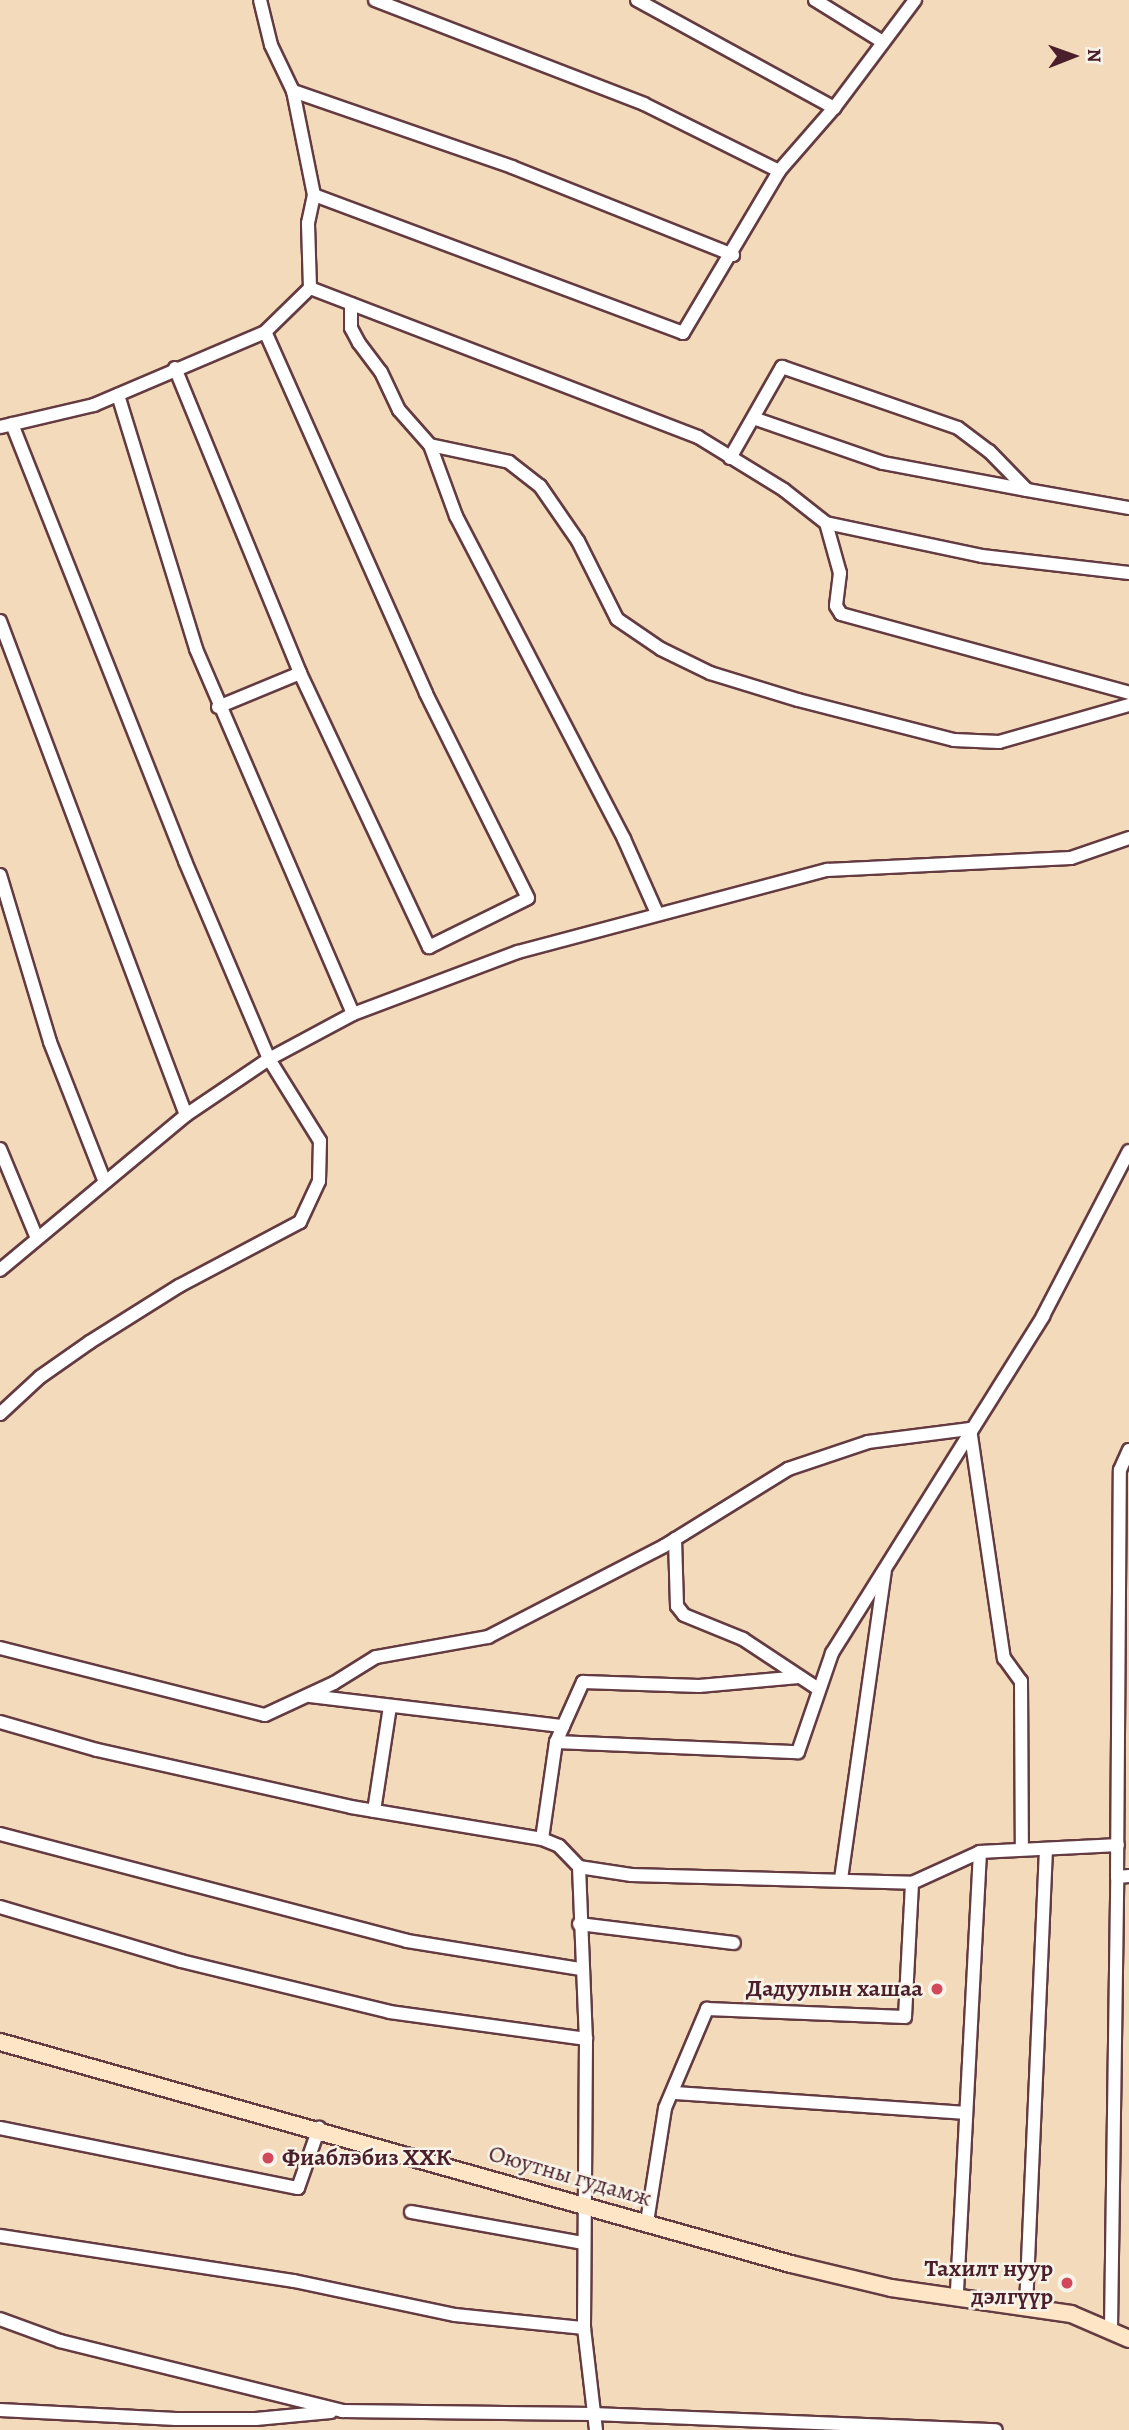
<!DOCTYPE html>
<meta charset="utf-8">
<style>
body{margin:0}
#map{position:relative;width:1129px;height:2430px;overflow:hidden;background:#f3dabb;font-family:Alegreya,serif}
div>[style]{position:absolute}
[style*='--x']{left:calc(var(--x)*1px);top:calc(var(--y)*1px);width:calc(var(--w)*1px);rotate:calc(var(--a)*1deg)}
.roads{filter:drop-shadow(2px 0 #633b41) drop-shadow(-2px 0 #633b41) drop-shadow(0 2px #633b41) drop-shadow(0 -2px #633b41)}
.street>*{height:12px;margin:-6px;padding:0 6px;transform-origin:6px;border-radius:6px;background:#fff}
.secondary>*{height:16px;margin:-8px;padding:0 8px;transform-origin:8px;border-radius:8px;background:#fee5c5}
.dots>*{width:19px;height:19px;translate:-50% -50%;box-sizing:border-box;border:4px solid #f7f3e8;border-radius:50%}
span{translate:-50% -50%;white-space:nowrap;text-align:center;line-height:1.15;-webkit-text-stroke:5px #f7f3e8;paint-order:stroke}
.poi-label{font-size:24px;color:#4a1f2b;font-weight:700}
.right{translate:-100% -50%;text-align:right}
.left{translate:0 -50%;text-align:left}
.street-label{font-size:24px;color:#4a1f2b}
.north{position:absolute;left:1038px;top:21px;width:70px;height:70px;-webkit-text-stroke:5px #f7f3e8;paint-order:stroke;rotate:89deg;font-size:19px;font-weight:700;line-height:28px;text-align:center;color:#4a1f2b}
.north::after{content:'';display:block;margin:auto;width:24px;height:32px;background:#4a1f2b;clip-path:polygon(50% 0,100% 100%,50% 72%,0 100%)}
</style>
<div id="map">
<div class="roads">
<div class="street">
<div style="--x:375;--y:0;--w:288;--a:21.1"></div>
<div style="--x:644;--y:104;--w:151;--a:26.4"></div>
<div style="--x:637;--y:0;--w:225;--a:28.7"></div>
<div style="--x:815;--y:0;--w:80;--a:31.7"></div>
<div style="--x:293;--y:91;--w:232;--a:19.1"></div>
<div style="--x:512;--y:167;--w:238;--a:21.7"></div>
<div style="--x:314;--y:195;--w:394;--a:20.5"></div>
<div style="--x:683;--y:333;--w:188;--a:-59.3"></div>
<div style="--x:779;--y:171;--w:84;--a:-48.9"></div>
<div style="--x:834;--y:108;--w:135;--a:-53.1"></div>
<div style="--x:310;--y:288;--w:416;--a:21"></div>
<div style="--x:698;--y:437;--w:101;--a:31.6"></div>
<div style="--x:784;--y:490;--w:53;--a:38.2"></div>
<div style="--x:826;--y:523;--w:159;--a:11.9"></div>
<div style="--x:982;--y:556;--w:148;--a:6.6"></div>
<div style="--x:351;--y:304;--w:24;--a:90"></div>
<div style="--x:351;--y:328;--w:17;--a:62"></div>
<div style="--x:359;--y:343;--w:36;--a:53"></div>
<div style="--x:381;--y:372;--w:42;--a:64.7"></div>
<div style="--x:399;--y:410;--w:47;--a:48.5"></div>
<div style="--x:430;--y:445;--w:81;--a:12.1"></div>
<div style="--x:509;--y:462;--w:39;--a:38"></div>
<div style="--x:540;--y:486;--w:67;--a:55.4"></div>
<div style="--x:578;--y:541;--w:87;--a:63.4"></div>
<div style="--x:617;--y:619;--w:53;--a:34.3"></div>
<div style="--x:661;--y:649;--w:55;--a:26.1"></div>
<div style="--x:710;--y:673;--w:92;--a:17.1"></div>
<div style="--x:798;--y:700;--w:161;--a:14.4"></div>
<div style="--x:954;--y:740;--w:45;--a:2.5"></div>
<div style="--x:999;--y:742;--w:135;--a:-15.9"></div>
<div style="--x:175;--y:368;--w:330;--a:67.7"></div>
<div style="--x:300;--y:673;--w:303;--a:64.8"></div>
<div style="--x:429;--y:947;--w:110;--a:-26.3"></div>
<div style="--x:528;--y:898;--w:229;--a:-116.5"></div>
<div style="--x:426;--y:693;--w:395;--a:-114"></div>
<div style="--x:118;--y:395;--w:266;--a:72.9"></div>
<div style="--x:196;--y:649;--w:397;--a:66.7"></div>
<div style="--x:0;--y:427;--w:97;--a:-13.2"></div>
<div style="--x:94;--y:405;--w:186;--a:-23.1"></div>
<div style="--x:265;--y:332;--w:63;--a:-44.4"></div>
<div style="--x:310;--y:288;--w:65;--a:-91.8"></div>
<div style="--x:308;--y:223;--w:29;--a:-78"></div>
<div style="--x:314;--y:195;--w:106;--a:-101.4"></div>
<div style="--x:293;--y:91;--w:51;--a:-115.6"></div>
<div style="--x:271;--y:45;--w:46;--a:-103.7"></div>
<div style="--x:430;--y:445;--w:76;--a:69.9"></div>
<div style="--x:456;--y:516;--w:364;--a:62.5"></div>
<div style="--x:624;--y:839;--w:81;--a:66"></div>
<div style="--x:730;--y:458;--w:105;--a:-60.3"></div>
<div style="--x:782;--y:367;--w:186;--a:19.1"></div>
<div style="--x:958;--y:428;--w:39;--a:37"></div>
<div style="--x:989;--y:451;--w:54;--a:45.7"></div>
<div style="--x:1027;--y:490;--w:147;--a:-169.4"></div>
<div style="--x:883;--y:463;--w:134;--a:-160.9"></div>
<div style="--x:1027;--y:490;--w:104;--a:10"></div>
<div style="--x:826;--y:523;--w:52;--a:74.4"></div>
<div style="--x:840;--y:573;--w:33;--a:97"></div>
<div style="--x:836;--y:606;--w:9;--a:58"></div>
<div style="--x:841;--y:614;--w:299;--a:15.3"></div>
<div style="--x:0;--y:621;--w:528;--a:69.37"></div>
<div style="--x:218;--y:707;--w:89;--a:-22.5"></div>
<div style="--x:0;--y:875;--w:174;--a:73.3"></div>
<div style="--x:50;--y:1042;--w:148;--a:68.6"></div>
<div style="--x:0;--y:1149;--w:94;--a:67.5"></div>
<div style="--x:0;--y:1270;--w:242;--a:-39.8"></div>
<div style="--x:186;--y:1115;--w:100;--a:-34"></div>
<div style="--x:269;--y:1059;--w:95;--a:-28.2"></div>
<div style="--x:353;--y:1014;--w:176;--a:-20.6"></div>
<div style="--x:518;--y:952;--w:320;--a:-14.9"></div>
<div style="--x:827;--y:870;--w:244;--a:-2.8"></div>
<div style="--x:1071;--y:858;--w:61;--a:-19"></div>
<div style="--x:0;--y:1414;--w:54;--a:-42.8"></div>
<div style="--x:40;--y:1377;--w:61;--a:-35"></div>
<div style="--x:90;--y:1342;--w:105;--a:-32.2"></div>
<div style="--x:179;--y:1286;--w:137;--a:-27.9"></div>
<div style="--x:300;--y:1222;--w:45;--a:-65.1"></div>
<div style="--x:319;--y:1181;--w:40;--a:-88.6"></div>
<div style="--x:320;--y:1141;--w:97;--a:-121.9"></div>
<div style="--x:269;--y:1059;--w:215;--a:-113"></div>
<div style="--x:185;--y:861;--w:470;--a:-111.6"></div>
<div style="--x:675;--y:1539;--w:67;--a:88.3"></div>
<div style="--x:677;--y:1606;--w:11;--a:52"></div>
<div style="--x:684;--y:1615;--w:64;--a:22.1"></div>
<div style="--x:743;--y:1639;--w:89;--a:33.5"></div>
<div style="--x:0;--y:1648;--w:273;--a:14.2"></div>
<div style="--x:265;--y:1715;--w:76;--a:-24.9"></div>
<div style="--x:334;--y:1683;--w:49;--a:-31.8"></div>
<div style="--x:376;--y:1657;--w:114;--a:-10.1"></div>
<div style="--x:488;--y:1637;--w:198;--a:-27.3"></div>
<div style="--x:664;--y:1546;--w:146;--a:-31.8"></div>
<div style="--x:788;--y:1469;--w:84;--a:-18.6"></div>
<div style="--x:868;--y:1442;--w:103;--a:-7.3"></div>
<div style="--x:970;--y:1429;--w:232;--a:81.6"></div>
<div style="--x:1004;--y:1658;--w:29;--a:54"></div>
<div style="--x:1021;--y:1681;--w:168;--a:89.7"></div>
<div style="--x:310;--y:1696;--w:255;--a:6.8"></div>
<div style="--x:0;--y:1722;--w:101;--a:16.1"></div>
<div style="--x:97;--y:1750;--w:260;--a:12.6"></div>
<div style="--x:351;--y:1807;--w:194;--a:9.5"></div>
<div style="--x:542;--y:1839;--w:18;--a:22"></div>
<div style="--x:559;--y:1846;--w:29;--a:46"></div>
<div style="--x:579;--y:1867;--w:53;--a:8.7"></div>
<div style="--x:631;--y:1875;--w:281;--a:1.6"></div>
<div style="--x:912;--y:1883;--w:75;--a:-24.5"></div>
<div style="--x:980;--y:1852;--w:447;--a:93"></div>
<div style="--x:556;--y:1742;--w:242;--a:2.4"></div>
<div style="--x:798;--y:1752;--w:105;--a:-71"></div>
<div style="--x:832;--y:1653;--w:398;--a:-57.9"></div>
<div style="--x:1043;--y:1316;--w:186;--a:-62.5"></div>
<div style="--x:374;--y:1811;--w:105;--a:-81.3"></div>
<div style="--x:0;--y:1834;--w:421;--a:14.7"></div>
<div style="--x:407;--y:1941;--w:175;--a:9.2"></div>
<div style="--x:542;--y:1839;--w:98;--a:-81.8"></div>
<div style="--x:556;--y:1742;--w:66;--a:-65.8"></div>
<div style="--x:583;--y:1682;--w:116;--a:2"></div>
<div style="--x:699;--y:1686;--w:100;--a:-5.1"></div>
<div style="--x:980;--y:1852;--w:138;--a:-2.9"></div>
<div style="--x:579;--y:1867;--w:172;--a:87.7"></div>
<div style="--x:586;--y:2039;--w:289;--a:90.4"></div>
<div style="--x:584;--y:2328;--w:103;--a:83.3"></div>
<div style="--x:1117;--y:1877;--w:407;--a:-89.6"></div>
<div style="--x:1120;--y:1470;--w:22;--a:-66"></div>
<div style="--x:841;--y:1879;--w:311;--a:-81.9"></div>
<div style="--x:0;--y:1907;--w:189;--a:16.6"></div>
<div style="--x:181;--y:1961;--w:215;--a:13.7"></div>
<div style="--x:390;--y:2012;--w:198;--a:7.8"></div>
<div style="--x:579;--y:1924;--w:156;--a:7"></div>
<div style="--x:674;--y:2093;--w:291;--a:3.9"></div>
<div style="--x:0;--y:2128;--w:304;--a:11.4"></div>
<div style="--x:298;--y:2188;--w:64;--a:-70.7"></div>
<div style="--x:411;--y:2212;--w:175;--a:10.2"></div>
<div style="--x:647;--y:2222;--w:115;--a:-81"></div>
<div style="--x:665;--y:2108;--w:108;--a:-67"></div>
<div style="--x:707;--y:2009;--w:198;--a:2.3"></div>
<div style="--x:905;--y:2017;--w:134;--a:-87"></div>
<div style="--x:0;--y:2236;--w:297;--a:8.7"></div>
<div style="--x:294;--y:2281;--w:165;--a:11.9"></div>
<div style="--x:455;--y:2315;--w:130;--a:5.8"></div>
<div style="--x:1026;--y:2307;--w:457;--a:-87.5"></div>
<div style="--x:0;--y:2319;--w:64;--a:20.1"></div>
<div style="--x:60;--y:2341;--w:291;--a:13.9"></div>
<div style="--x:342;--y:2411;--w:251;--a:0.7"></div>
<div style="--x:593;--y:2414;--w:403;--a:2.3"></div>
<div style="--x:1111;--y:2328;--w:451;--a:-89.2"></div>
<div style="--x:1117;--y:1877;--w:12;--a:-5"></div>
<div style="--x:0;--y:2410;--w:176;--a:2.9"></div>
<div style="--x:176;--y:2419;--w:80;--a:0"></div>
<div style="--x:256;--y:2419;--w:75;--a:-5.3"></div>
</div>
<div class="secondary">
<div style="--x:0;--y:2042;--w:822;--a:15.68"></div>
<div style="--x:791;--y:2264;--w:103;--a:13.5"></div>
<div style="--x:891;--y:2288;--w:182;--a:8.2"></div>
<div style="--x:1071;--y:2314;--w:63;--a:23.3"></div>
</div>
</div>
<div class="dots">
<div style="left:937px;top:1989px;background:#d1495b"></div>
<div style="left:268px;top:2158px;background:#d1495b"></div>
<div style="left:1067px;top:2283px;background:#d1495b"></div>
</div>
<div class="poi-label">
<span class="right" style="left:923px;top:1989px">Дадуулын хашаа</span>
<span class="left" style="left:282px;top:2158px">Фиаблэбиз ХХК</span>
<span class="right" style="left:1053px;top:2283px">Тахилт нуур<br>дэлгүүр</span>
</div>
<div class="street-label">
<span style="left:570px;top:2176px;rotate:16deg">Оюутны гудамж</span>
</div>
<div class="north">N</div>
</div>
